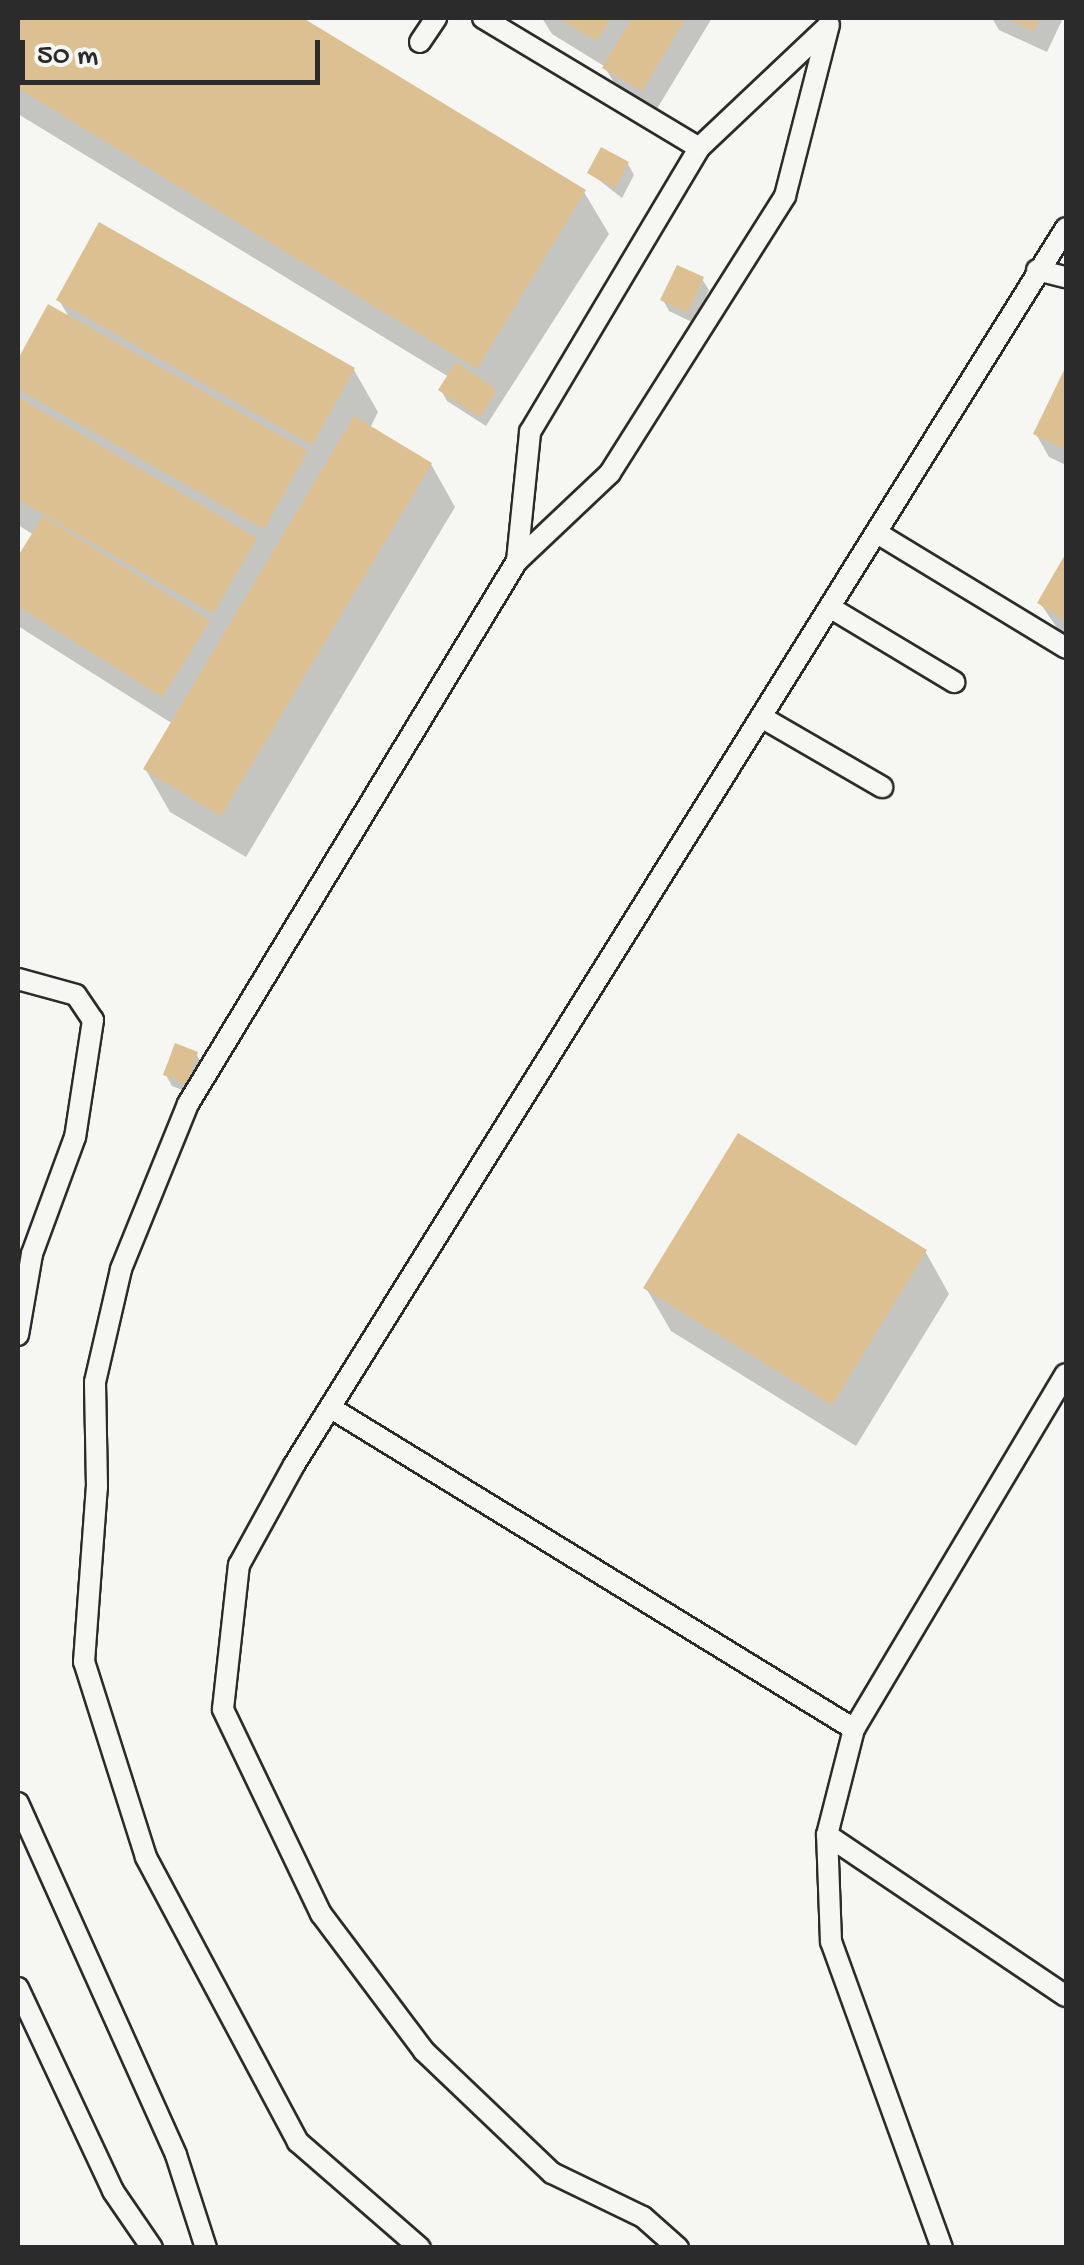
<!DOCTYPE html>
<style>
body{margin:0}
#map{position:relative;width:1084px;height:2265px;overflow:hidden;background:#f6f6f2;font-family:"Gochi Hand",sans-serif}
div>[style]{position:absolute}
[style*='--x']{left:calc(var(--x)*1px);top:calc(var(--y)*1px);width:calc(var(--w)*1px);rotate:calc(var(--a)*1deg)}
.shadow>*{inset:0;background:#0003}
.building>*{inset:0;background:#ddc091}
.roads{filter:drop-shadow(2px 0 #2b2b2b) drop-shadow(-2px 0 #2b2b2b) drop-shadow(0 2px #2b2b2b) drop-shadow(0 -2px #2b2b2b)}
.lane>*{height:20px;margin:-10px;padding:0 10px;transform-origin:10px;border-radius:10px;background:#f6f6f2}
span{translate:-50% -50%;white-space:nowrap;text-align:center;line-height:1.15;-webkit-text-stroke:10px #f6f6f2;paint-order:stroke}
.frame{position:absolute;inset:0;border:20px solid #2b2b2b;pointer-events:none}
.scale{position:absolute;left:20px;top:40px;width:300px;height:45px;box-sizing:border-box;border:5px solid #2b2b2b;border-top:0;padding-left:12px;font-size:30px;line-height:35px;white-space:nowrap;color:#2b2b2b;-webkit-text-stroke:8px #f6f6f2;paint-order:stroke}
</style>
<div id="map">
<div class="shadow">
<div style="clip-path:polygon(18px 18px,299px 18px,584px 192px,609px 234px,486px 426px,447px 401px,441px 390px,449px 377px,18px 114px)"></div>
<div style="clip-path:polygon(542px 18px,712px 18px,655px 112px,619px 91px,604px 66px,552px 34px)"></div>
<div style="clip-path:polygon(992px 18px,1063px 18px,1047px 52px,999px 30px)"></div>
<div style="clip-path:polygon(628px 164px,634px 175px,622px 198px,590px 173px)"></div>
<div style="clip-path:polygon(702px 279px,709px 290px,694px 323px,669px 311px,663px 300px)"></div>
<div style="clip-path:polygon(59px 300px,354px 370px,378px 412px,370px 428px,431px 464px,455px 507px,246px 857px,170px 812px,146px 770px,173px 724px,18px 626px,18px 561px,34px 535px,18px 525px,18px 364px,49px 308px,70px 319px)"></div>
<div style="clip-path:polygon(1066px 372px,1066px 465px,1049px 457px,1036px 434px)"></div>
<div style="clip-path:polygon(1066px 558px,1066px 641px,1040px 603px)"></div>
<div style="clip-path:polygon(196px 1054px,203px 1065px,192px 1094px,172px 1086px,166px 1075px)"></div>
<div style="clip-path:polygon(925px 1251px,949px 1294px,856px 1446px,671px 1331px,646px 1288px)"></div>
</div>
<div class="building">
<div style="clip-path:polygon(18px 18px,303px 18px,586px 190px,477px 369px,18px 88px)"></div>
<div style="clip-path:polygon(557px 18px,611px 18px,597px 41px)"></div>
<div style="clip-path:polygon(632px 18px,686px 18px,642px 91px,602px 68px)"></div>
<div style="clip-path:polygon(1005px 18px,1040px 18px,1034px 31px)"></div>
<div style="clip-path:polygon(601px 147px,629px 162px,615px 189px,587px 173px)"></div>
<div style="clip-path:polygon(99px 222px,355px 368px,312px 445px,56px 300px)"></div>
<div style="clip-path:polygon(677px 265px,704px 277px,688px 313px,660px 300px)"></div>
<div style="clip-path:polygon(48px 304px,308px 451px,264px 529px,18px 389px,18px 359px)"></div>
<div style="clip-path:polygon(456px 362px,497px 390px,480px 417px,438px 390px)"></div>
<div style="clip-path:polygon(1066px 366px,1066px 450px,1033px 434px)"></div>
<div style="clip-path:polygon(18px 397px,257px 538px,213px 614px,18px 499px)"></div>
<div style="clip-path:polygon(354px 416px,432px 463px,221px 816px,143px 769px)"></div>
<div style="clip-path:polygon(43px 516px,210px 621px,162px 697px,18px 606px,18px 556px)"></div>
<div style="clip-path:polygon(1066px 553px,1066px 621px,1037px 603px)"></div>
<div style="clip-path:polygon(175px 1043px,198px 1052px,186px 1084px,163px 1075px)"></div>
<div style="clip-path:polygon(738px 1133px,927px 1250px,832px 1405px,643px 1288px)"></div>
</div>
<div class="roads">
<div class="lane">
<div style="--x:483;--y:18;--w:252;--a:31"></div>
<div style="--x:420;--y:42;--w:29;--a:-56"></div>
<div style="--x:1037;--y:270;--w:30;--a:14"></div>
<div style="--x:877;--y:533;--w:221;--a:31.3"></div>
<div style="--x:517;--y:561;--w:130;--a:-84.2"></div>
<div style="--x:530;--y:432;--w:330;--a:-59.2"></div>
<div style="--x:699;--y:148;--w:176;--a:-43.4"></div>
<div style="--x:831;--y:608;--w:144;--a:31"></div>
<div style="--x:763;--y:718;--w:138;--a:30.1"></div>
<div style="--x:18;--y:979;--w:60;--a:15.4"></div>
<div style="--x:76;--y:995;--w:30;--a:56"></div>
<div style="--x:93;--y:1020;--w:118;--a:98.7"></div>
<div style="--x:75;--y:1137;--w:125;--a:110.2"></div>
<div style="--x:32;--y:1254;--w:82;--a:99.8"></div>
<div style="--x:331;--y:1408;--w:614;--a:31.54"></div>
<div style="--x:18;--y:1803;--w:386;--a:65.8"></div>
<div style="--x:176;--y:2155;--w:98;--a:72.1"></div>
<div style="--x:827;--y:1835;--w:288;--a:34"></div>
<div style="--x:18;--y:1988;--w:224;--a:64.9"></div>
<div style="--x:113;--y:2191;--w:69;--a:55.6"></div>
<div style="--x:420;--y:2248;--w:162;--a:-139"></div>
<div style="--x:298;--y:2142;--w:323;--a:-118.1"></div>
<div style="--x:146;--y:1857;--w:205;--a:-107.6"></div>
<div style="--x:84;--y:1662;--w:175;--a:-85.8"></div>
<div style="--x:97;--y:1487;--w:105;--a:-91.1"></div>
<div style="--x:95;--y:1382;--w:116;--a:-77"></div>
<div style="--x:121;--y:1269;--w:178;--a:-67.9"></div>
<div style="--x:188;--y:1104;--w:635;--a:-58.79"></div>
<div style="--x:517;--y:561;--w:128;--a:-43.4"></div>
<div style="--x:610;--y:473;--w:328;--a:-57.7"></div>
<div style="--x:785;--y:196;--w:177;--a:-75.6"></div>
<div style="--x:678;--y:2248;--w:47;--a:-138.5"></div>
<div style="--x:643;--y:2217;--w:101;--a:-154.2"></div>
<div style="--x:552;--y:2173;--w:177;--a:-136.4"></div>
<div style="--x:424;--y:2051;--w:171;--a:-126.9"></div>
<div style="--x:321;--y:1914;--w:227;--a:-115.6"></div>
<div style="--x:223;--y:1709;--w:145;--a:-83.7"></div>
<div style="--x:239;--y:1565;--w:114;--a:-61.2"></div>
<div style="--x:294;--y:1465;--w:1458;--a:-58.03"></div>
<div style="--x:942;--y:2248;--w:326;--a:-109.9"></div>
<div style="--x:831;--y:1942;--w:107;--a:-92.1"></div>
<div style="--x:827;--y:1835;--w:109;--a:-75.7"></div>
<div style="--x:854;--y:1729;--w:413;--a:-59.2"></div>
</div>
</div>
<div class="frame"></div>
<div class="scale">50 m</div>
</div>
